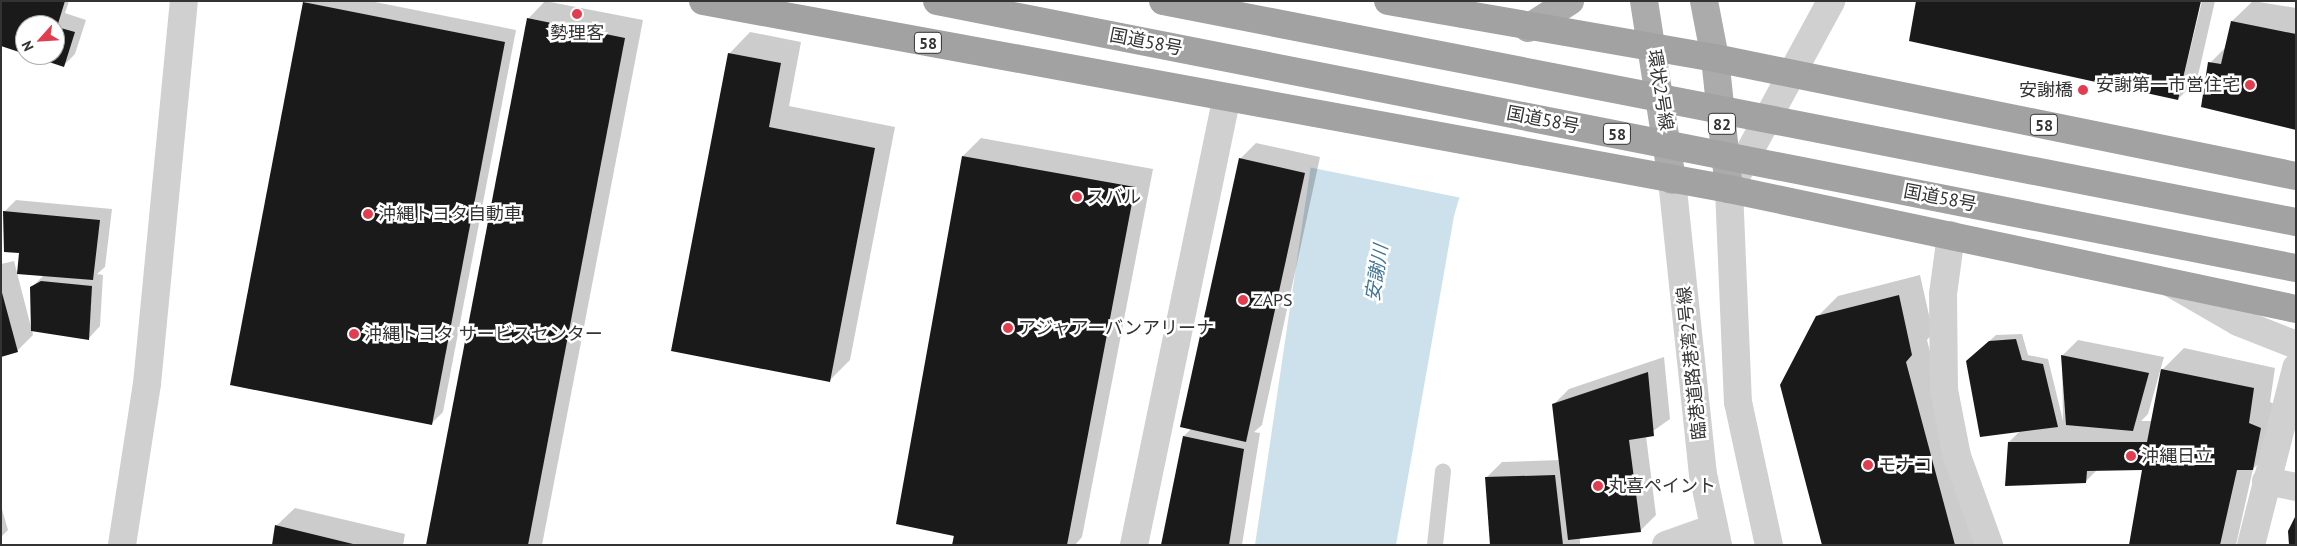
<!DOCTYPE html>
<meta charset="utf-8">
<style>
body{margin:0}
#map{position:relative;width:2297px;height:546px;overflow:hidden;background:#fff;font-family:"PT Sans","Noto Sans JP",sans-serif}
div>[style]{position:absolute}
[style*='--x']{left:calc(var(--x)*1px);top:calc(var(--y)*1px);width:calc(var(--w)*1px);rotate:calc(var(--a)*1deg)}
.water>*{inset:0;background:#cce1eb}
.pier>*{inset:0;background:#fff}
.shadow>*{inset:0;background:#0003}
.building>*{inset:0;background:#1a1a1a}
.service>*{height:16px;margin:-8px;padding:0 8px;transform-origin:8px;border-radius:8px;background:#d0d0d0}
.minor>*{height:28px;margin:-14px;padding:0 14px;transform-origin:14px;border-radius:14px;background:#d0d0d0}
.tertiary>*{height:28px;margin:-14px;padding:0 14px;transform-origin:14px;border-radius:14px;background:#d0d0d0}
.primary>*{height:28px;margin:-14px;padding:0 14px;transform-origin:14px;border-radius:14px;background:#ababab}
.trunk>*{height:28px;margin:-14px;padding:0 14px;transform-origin:14px;border-radius:14px;background:#a2a2a2}
.trunk-bridge>*{height:28px;margin:-14px;padding:0 14px;transform-origin:14px;border-radius:14px;background:#a2a2a2}
.dots>*{width:14px;height:14px;translate:-50% -50%;box-sizing:border-box;border:2px solid #fff;border-radius:50%}
span{translate:-50% -50%;white-space:nowrap;text-align:center;line-height:1.15;-webkit-text-stroke:5px #fff;paint-order:stroke}
.shield-label span{padding:1px 4px;background:#fff;border:1px solid;border-radius:4px;-webkit-text-stroke-width:0}
.shield-label{font-size:16px;color:#333;font-weight:700}
.poi-label{font-size:18px;color:#333}
.right{translate:-100% -50%;text-align:right}
.left{translate:0 -50%;text-align:left}
.street-label{font-size:18px;color:#333}
.water-label{font-size:19px;color:#417795;font-style:italic}
.frame{position:absolute;inset:0;border:2px solid #333;pointer-events:none}
.north{position:absolute;left:15px;top:15px;width:50px;height:50px;box-sizing:border-box;background:#fff;border:1px solid #adadad;border-radius:50%;rotate:244deg;font-size:14px;font-weight:700;line-height:20px;text-align:center;color:#333}
.north::after{content:'';display:block;margin:auto;width:18px;height:22px;background:#e23d4f;clip-path:polygon(50% 0,100% 100%,50% 72%,0 100%)}
</style>
<div id="map">
<div class="water">
<div style="clip-path:polygon(1516px 1px,1454px 216px,1396px 545px,1255px 545px,1311px 165px)"></div>
</div>
<div class="pier">
<div style="clip-path:polygon(1339px 1px,1519px 1px,1462px 198px,1308px 167px)"></div>
</div>
<div class="shadow">
<div style="clip-path:polygon(1px 1px,69px 1px,65px 13px,86px 20px,75px 54px,63px 66px,31px 55px,55px 55px,55px 25px,25px 25px,25px 53px)"></div>
<div style="clip-path:polygon(306px 1px,370px 1px,516px 30px,443px 412px,431px 424px)"></div>
<div style="clip-path:polygon(545px 1px,643px 20px,542px 545px,427px 545px,528px 19px)"></div>
<div style="clip-path:polygon(2202px 1px,2215px 1px,2197px 80px,2178px 99px)"></div>
<div style="clip-path:polygon(2253px 1px,2296px 8px,2296px 127px,2210px 63px,2227px 46px,2232px 21px)"></div>
<div style="clip-path:polygon(750px 32px,801px 42px,789px 106px,895px 127px,850px 360px,829px 381px,729px 54px)"></div>
<div style="clip-path:polygon(981px 138px,1153px 169px,1082px 537px,1075px 545px,953px 545px,963px 156px)"></div>
<div style="clip-path:polygon(1256px 143px,1320px 157px,1262px 425px,1254px 432px,1260px 433px,1242px 545px,1162px 545px,1184px 436px,1192px 428px,1240px 159px)"></div>
<div style="clip-path:polygon(16px 200px,112px 209px,105px 267px,97px 274px,103px 275px,100px 326px,89px 338px,32px 330px,33px 335px,17px 351px,1px 356px,1px 264px,14px 261px,31px 327px,32px 287px,44px 275px,20px 252px,4px 212px)"></div>
<div style="clip-path:polygon(1920px 275px,1933px 333px,1927px 340px,1981px 545px,1823px 545px,1817px 317px,1838px 296px)"></div>
<div style="clip-path:polygon(2022px 334px,2028px 355px,2048px 359px,2063px 421px,2062px 356px,2078px 340px,2164px 357px,2148px 414px,2141px 421px,2152px 421px,2161px 371px,2184px 348px,2275px 368px,2270px 402px,2281px 407px,2274px 448px,2253px 469px,2236px 545px,2130px 545px,2144px 468px,2097px 470px,2086px 481px,2009px 442px,2021px 430px,1974px 355px,1996px 335px)"></div>
<div style="clip-path:polygon(1664px 357px,1670px 419px,1646px 436px,1656px 515px,1640px 531px,1580px 538px,1580px 545px,1491px 545px,1486px 478px,1502px 462px,1560px 460px,1553px 405px,1569px 389px)"></div>
<div style="clip-path:polygon(1px 506px,8px 530px,1px 537px)"></div>
<div style="clip-path:polygon(295px 508px,405px 534px,403px 545px,273px 545px,276px 526px)"></div>
</div>
<div class="building">
<div style="clip-path:polygon(1px 1px,65px 1px,57px 27px,75px 32px,64px 67px,28px 55px,55px 55px,55px 25px,25px 25px,25px 54px,1px 46px)"></div>
<div style="clip-path:polygon(1916px 1px,2201px 1px,2178px 100px,1909px 41px)"></div>
<div style="clip-path:polygon(303px 2px,505px 42px,432px 425px,230px 385px)"></div>
<div style="clip-path:polygon(527px 18px,625px 38px,528px 545px,426px 545px)"></div>
<div style="clip-path:polygon(2231px 21px,2296px 34px,2296px 130px,2201px 107px,2208px 62px,2221px 64px)"></div>
<div style="clip-path:polygon(728px 53px,781px 63px,769px 127px,875px 148px,830px 382px,671px 351px)"></div>
<div style="clip-path:polygon(962px 156px,1135px 187px,1067px 545px,952px 545px,954px 536px,896px 524px)"></div>
<div style="clip-path:polygon(1239px 158px,1305px 173px,1246px 442px,1180px 427px)"></div>
<div style="clip-path:polygon(3px 211px,100px 220px,93px 280px,17px 274px,19px 253px,4px 252px)"></div>
<div style="clip-path:polygon(41px 281px,92px 286px,89px 340px,31px 331px,30px 287px)"></div>
<div style="clip-path:polygon(1px 289px,18px 352px,1px 357px)"></div>
<div style="clip-path:polygon(1899px 295px,1912px 355px,1906px 362px,1955px 545px,1822px 545px,1780px 385px,1816px 316px)"></div>
<div style="clip-path:polygon(2016px 339px,2022px 360px,2043px 364px,2058px 427px,1980px 437px,1966px 361px,1989px 341px)"></div>
<div style="clip-path:polygon(2061px 355px,2149px 373px,2133px 431px,2066px 425px)"></div>
<div style="clip-path:polygon(2161px 369px,2254px 388px,2249px 423px,2261px 428px,2253px 470px,2237px 470px,2220px 545px,2129px 545px,2142px 470px,2087px 471px,2086px 483px,2005px 486px,2008px 442px,2147px 442px)"></div>
<div style="clip-path:polygon(1648px 372px,1654px 436px,1629px 440px,1641px 532px,1568px 540px,1552px 404px)"></div>
<div style="clip-path:polygon(1183px 436px,1244px 449px,1229px 545px,1161px 545px)"></div>
<div style="clip-path:polygon(1555px 475px,1563px 545px,1490px 545px,1485px 477px)"></div>
<div style="clip-path:polygon(2296px 515px,2296px 545px,2289px 545px,2288px 531px)"></div>
<div style="clip-path:polygon(275px 525px,353px 544px,353px 545px,272px 545px)"></div>
</div>
<div class="service">
<div style="--x:1435;--y:545;--w:74;--a:-83.8"></div>
</div>
<div class="minor">
<div style="--x:1734;--y:180;--w:204;--a:-61.5"></div>
<div style="--x:2174;--y:285;--w:74;--a:30"></div>
<div style="--x:2238;--y:322;--w:62;--a:21.6"></div>
<div style="--x:2266;--y:481;--w:31;--a:11"></div>
<div style="--x:1134;--y:545;--w:454;--a:-78.3"></div>
<div style="--x:1666;--y:545;--w:51;--a:-19.5"></div>
<div style="--x:2251;--y:545;--w:183;--a:-75.7"></div>
</div>
<div class="tertiary">
<div style="--x:1672;--y:180;--w:296;--a:84"></div>
<div style="--x:1703;--y:474;--w:73;--a:78.1"></div>
<div style="--x:1729;--y:189;--w:213;--a:87.6"></div>
<div style="--x:1738;--y:402;--w:146;--a:77.8"></div>
<div style="--x:1951;--y:235;--w:60;--a:97.7"></div>
<div style="--x:1943;--y:294;--w:96;--a:89.4"></div>
<div style="--x:1944;--y:390;--w:67;--a:78.9"></div>
<div style="--x:1957;--y:456;--w:95;--a:70.2"></div>
<div style="--x:122;--y:545;--w:163;--a:-81.2"></div>
<div style="--x:147;--y:384;--w:385;--a:-84.5"></div>
</div>
<div class="primary">
<div style="--x:1644;--y:1;--w:181;--a:81.1"></div>
<div style="--x:1704;--y:1;--w:58;--a:79.1"></div>
<div style="--x:1715;--y:58;--w:132;--a:83.9"></div>
<div style="--x:1528;--y:28;--w:50;--a:-32.7"></div>
</div>
<div class="trunk">
<div style="--x:703;--y:1;--w:1043;--a:10.38"></div>
<div style="--x:1729;--y:189;--w:580;--a:11.95"></div>
<div style="--x:1388;--y:1;--w:332;--a:9.9"></div>
<div style="--x:1715;--y:58;--w:593;--a:11.48"></div>
</div>
<div class="trunk-bridge">
<div style="--x:937;--y:1;--w:1385;--a:11.12"></div>
<div style="--x:1163;--y:1;--w:1154;--a:11.04"></div>
</div>
<div class="dots">
<div style="left:577px;top:14px;background:#e23d4f"></div>
<div style="left:2250px;top:85px;background:#e23d4f"></div>
<div style="left:2083px;top:90px;background:#e23d4f"></div>
<div style="left:1077px;top:197px;background:#e23d4f"></div>
<div style="left:368px;top:214px;background:#e23d4f"></div>
<div style="left:1243px;top:300px;background:#e23d4f"></div>
<div style="left:1008px;top:328px;background:#e23d4f"></div>
<div style="left:354px;top:334px;background:#e23d4f"></div>
<div style="left:2131px;top:456px;background:#e23d4f"></div>
<div style="left:1868px;top:465px;background:#e23d4f"></div>
<div style="left:1598px;top:486px;background:#e23d4f"></div>
</div>
<div class="shield-label">
<span style="left:928px;top:43px">58</span>
<span style="left:1722px;top:124px">82</span>
<span style="left:2044px;top:125px">58</span>
<span style="left:1617px;top:134px">58</span>
</div>
<div class="poi-label">
<span style="left:577px;top:33px">勢理客</span>
<span class="right" style="left:2240px;top:85px">安謝第一市営住宅</span>
<span class="right" style="left:2073px;top:90px">安謝橋</span>
<span class="left" style="left:1087px;top:197px">スバル</span>
<span class="left" style="left:378px;top:214px">沖縄トヨタ自動車</span>
<span class="left" style="left:1253px;top:300px">ZAPS</span>
<span class="left" style="left:1018px;top:328px">アジャアーバンアリーナ</span>
<span class="left" style="left:364px;top:334px">沖縄トヨタ サービスセンター</span>
<span class="left" style="left:2141px;top:456px">沖縄日立</span>
<span class="left" style="left:1878px;top:465px">モナコ</span>
<span class="left" style="left:1608px;top:486px">丸喜ペイント</span>
</div>
<div class="street-label">
<span style="left:1146px;top:42px;rotate:11deg">国道58号</span>
<span style="left:1660px;top:90px;rotate:81deg">環状2号線</span>
<span style="left:1543px;top:120px;rotate:11deg">国道58号</span>
<span style="left:1940px;top:198px;rotate:11deg">国道58号</span>
<span style="left:1692px;top:363px;rotate:-96deg">臨港道路港湾2号線</span>
</div>
<div class="water-label">
<span style="left:1377px;top:273px;rotate:-81deg">安謝川</span>
</div>
<div class="frame"></div>
<div class="north">N</div>
</div>
